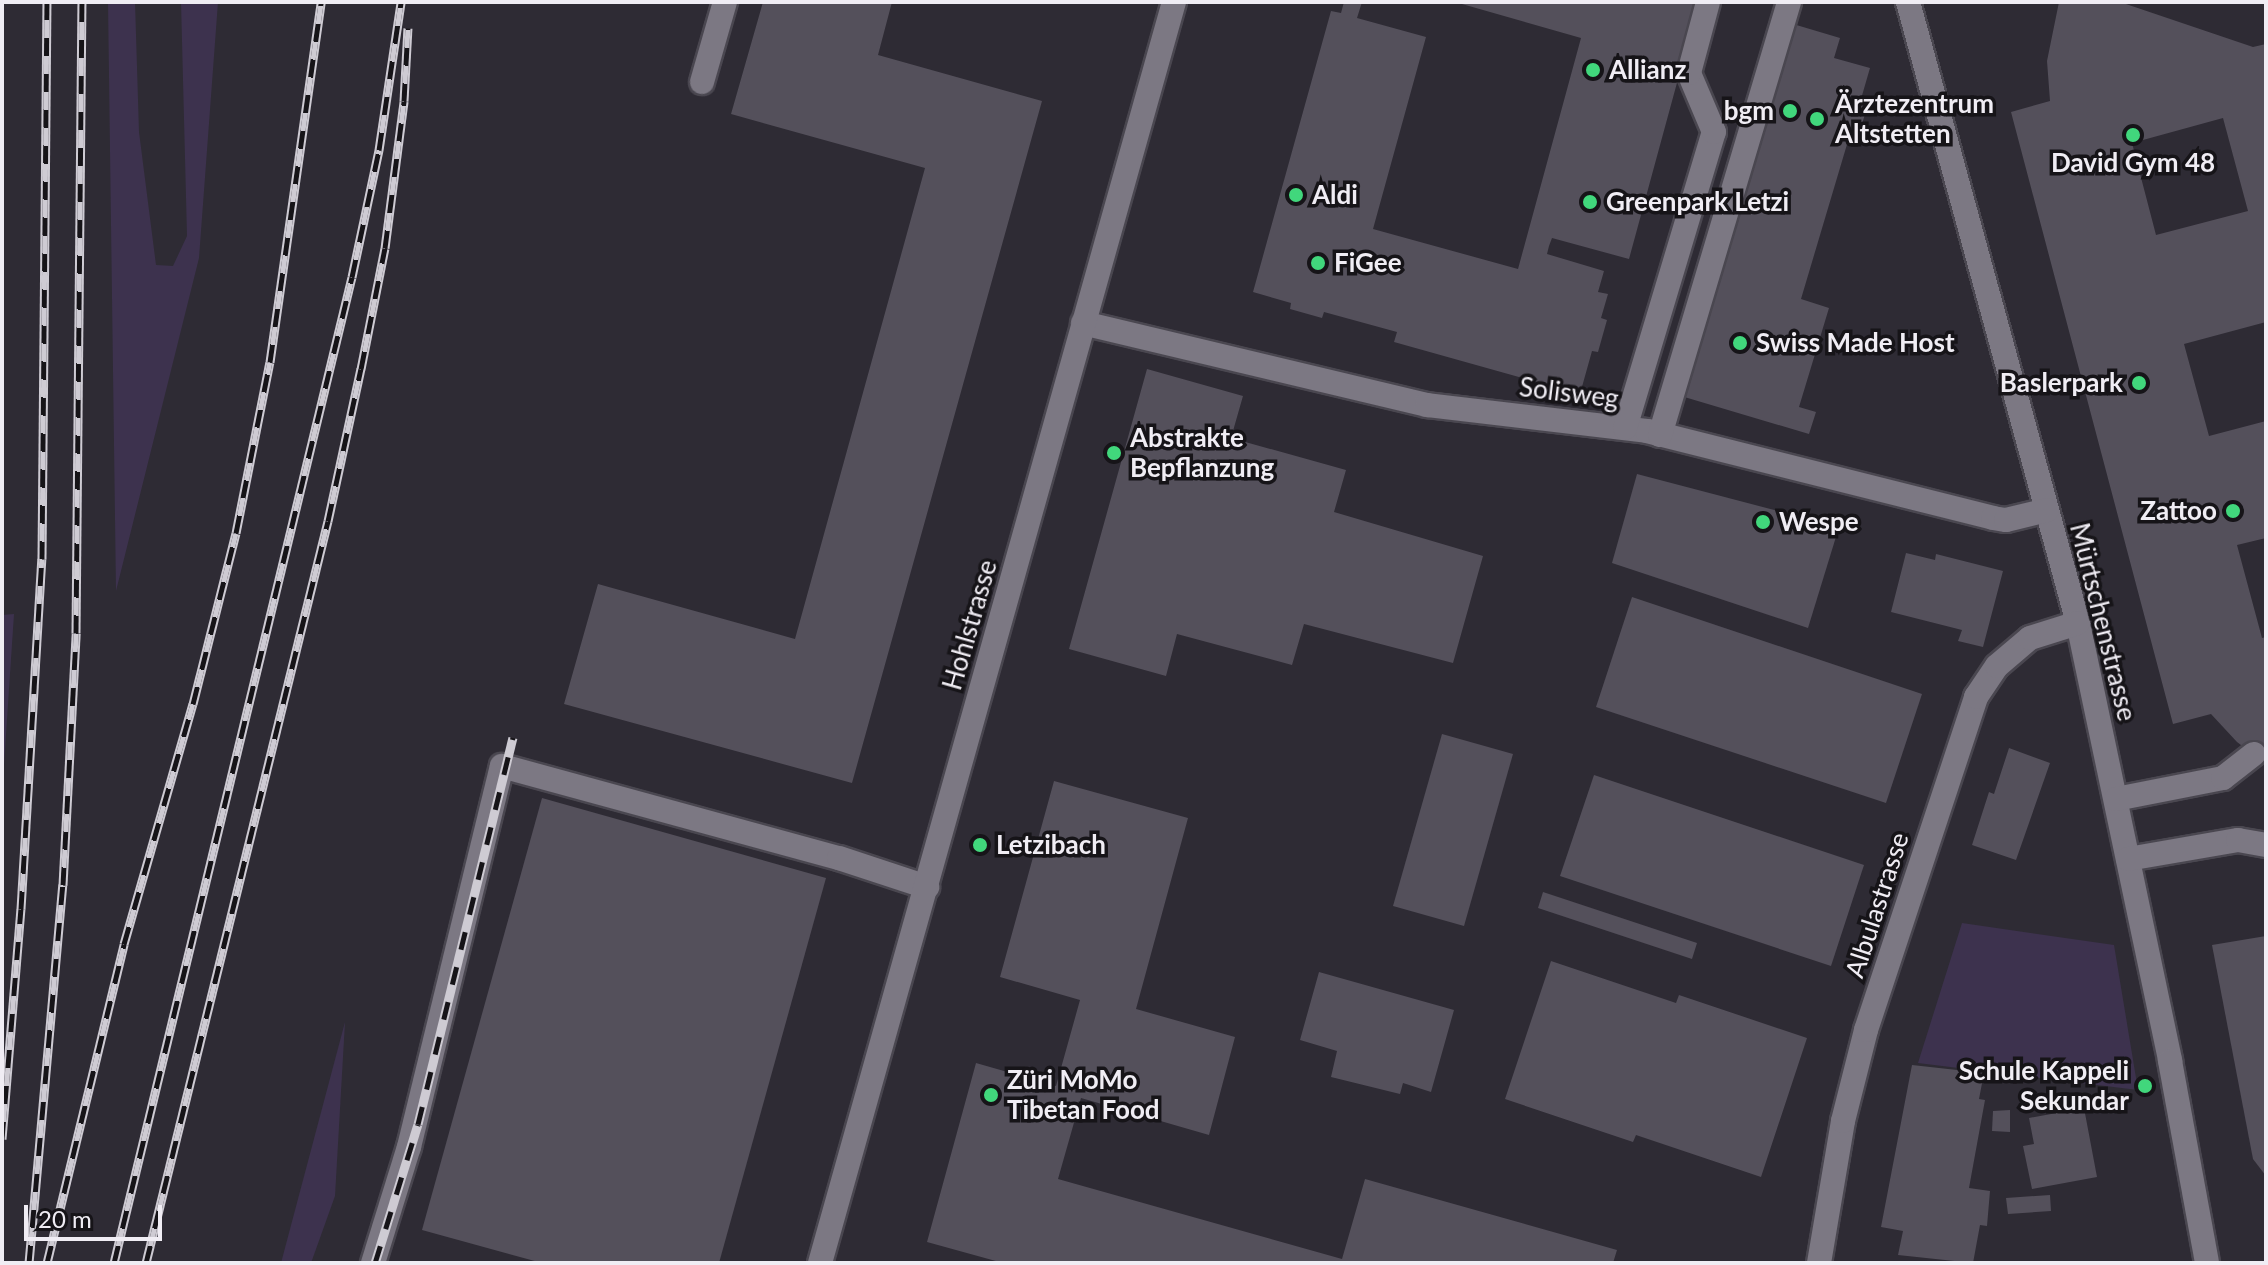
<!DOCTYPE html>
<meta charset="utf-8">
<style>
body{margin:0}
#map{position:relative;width:2268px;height:1265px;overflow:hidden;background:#2e2b34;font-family:Lato,sans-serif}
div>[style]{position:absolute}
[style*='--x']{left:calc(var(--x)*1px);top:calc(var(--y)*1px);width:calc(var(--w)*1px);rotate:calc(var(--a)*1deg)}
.green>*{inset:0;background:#3d324e}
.building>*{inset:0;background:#54505b}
.roads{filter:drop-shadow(2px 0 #4a4750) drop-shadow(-2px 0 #4a4750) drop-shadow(0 2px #4a4750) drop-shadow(0 -2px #4a4750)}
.minor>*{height:24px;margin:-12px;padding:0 12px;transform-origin:12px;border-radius:12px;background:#7c7883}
.rail>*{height:9px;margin-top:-4.5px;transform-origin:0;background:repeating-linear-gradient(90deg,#161418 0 18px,#cecbd3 0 36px);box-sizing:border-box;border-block:2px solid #cecbd3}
.dots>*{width:22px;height:22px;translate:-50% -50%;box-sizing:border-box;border:4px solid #161418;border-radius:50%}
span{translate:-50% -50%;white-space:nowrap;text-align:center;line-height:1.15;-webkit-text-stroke:7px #161418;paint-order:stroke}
.poi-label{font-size:26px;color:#f0edf4;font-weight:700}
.left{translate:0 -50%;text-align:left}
.right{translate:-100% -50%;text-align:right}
.street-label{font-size:26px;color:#f0edf4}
.frame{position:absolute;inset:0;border:4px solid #f0edf4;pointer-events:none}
.scale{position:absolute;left:24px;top:1205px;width:138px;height:36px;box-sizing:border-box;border:4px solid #f0edf4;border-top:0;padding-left:10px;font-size:24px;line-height:28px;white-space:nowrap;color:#f0edf4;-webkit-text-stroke:6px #161418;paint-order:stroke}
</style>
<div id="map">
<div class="green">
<div style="clip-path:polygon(108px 2px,135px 2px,139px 132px,156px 265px,173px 266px,187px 236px,181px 2px,218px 2px,199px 258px,116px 591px)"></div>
<div style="clip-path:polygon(14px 614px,2px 795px,2px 615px)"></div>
<div style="clip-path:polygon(1962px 923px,2114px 945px,2138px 1090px,1918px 1063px)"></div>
<div style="clip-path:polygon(345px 1022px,335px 1196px,311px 1263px,281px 1263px)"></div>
</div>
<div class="building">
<div style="clip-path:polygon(763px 2px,892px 2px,878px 55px,1042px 101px,852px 783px,564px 704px,598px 584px,795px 639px,925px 168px,731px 114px)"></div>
<div style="clip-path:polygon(1344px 2px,1362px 2px,1357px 18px,1426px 37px,1373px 229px,1518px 269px,1581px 38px,1455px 2px,1699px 2px,1629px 259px,1552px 238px,1549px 246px,1547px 254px,1604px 271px,1598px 292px,1608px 294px,1601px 318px,1607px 320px,1598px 352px,1592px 351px,1580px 394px,1394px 342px,1397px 332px,1324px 312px,1322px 318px,1290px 309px,1291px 303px,1253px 292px,1331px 11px,1341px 13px)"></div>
<div style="clip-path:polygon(evenodd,2059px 2px,2120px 2px,2253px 47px,2266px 44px,2266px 322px,2184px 344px,2209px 436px,2266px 421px,2266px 538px,2237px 545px,2262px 638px,2266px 637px,2266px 764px,2237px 742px,2211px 714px,2173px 724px,2011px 112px,2050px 101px,2047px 61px,2059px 2px,2223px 118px,2248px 211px,2156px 235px,2132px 143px,2223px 118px)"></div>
<div style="clip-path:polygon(1793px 24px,1840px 38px,1834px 58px,1870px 68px,1861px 99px,1869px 101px,1856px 144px,1848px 141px,1801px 299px,1829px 308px,1799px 407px,1816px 412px,1809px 434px,1681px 396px)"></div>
<div style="clip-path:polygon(1147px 369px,1243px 396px,1231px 438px,1346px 470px,1334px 512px,1483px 556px,1453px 663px,1304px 624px,1292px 665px,1177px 634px,1166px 676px,1069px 649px)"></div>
<div style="clip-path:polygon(1637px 474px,1839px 527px,1808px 628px,1612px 563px)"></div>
<div style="clip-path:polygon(1906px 553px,1935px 560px,1936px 554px,2003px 571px,1983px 647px,1958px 641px,1962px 630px,1891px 612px)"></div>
<div style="clip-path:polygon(1632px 597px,1922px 694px,1886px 803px,1596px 707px)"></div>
<div style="clip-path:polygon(1442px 734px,1513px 754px,1464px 926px,1393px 906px)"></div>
<div style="clip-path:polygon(2009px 748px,2050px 763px,2016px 860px,1972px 845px,1989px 792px,1994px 794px)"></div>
<div style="clip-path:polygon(1594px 775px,1864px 865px,1831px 966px,1560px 876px)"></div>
<div style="clip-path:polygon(1054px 781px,1188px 818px,1136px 1009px,1235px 1037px,1209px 1135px,1081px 1098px,1058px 1179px,1342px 1259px,1365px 1179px,1617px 1250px,1613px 1263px,1003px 1263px,927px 1242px,976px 1063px,1056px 1086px,1080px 1000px,1000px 977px)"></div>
<div style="clip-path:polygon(542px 798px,826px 878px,719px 1263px,542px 1263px,422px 1230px)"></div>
<div style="clip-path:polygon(1543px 892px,1697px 943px,1692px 959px,1538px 908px)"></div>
<div style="clip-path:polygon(2266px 936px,2266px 1176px,2253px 1159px,2212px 945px)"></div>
<div style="clip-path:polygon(1551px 961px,1676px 1003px,1679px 995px,1807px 1038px,1761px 1177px,1636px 1135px,1633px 1142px,1505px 1099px)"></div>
<div style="clip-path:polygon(1319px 972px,1454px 1010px,1431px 1092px,1403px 1083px,1400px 1094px,1331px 1077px,1337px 1051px,1300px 1040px)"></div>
<div style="clip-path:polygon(1912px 1065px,1984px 1073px,1979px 1099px,1985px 1100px,1969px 1188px,1990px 1191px,1987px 1226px,1980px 1225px,1973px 1263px,1898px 1255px,1903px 1231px,1881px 1227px)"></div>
<div style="clip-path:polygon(2084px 1108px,2097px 1177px,2032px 1189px,2023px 1146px,2034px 1144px,2029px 1118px)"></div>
<div style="clip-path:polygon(2010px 1110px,2010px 1132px,1992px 1131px,1993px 1111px)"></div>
<div style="clip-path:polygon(2050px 1195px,2051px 1211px,2008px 1214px,2006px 1198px)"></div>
</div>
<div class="roads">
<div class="minor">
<div style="--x:1908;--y:2;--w:644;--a:74.69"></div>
<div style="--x:2078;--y:623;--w:448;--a:78.1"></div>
<div style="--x:2170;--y:1061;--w:205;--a:79.6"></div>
<div style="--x:702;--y:82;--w:83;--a:-74"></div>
<div style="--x:1083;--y:323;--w:354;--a:13.4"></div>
<div style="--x:1427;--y:405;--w:222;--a:6.7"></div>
<div style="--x:1647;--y:431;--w:357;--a:14.1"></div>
<div style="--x:1993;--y:518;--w:13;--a:9"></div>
<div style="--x:2006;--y:520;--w:42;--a:-13.7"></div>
<div style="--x:1625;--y:428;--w:309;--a:-73.3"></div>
<div style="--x:1714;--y:132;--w:64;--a:-113"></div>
<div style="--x:1689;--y:73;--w:73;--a:-75"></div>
<div style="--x:1660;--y:435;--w:452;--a:-73.4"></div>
<div style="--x:2116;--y:799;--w:109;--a:-11.1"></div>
<div style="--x:2223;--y:778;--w:39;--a:-38"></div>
<div style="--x:2128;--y:859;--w:112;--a:-9.8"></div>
<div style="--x:2238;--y:840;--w:28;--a:10"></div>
<div style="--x:373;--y:1263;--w:121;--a:-72.8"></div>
<div style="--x:409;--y:1147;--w:392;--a:-76.3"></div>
<div style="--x:502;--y:766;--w:349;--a:15.3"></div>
<div style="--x:839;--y:858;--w:93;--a:18.2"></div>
<div style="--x:820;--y:1263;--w:1310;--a:-74.32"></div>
<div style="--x:1819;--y:1263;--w:144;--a:-80.4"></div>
<div style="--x:1843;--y:1121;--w:94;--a:-75.8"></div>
<div style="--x:1866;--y:1030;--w:351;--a:-71.7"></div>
<div style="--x:1976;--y:697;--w:37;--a:-56"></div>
<div style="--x:1997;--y:666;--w:43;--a:-40.3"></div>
<div style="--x:2030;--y:638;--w:50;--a:-17.4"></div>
</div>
</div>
<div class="rail">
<div style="--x:2;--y:1139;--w:231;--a:-85.3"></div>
<div style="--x:21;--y:909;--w:351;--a:-86.6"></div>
<div style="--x:42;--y:559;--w:557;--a:-89.49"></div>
<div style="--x:29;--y:1263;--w:380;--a:-84.9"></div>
<div style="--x:63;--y:885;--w:252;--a:-87"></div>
<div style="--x:76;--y:633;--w:631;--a:-89.46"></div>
<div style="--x:47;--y:1263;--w:328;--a:-76.4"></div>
<div style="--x:124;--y:944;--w:250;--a:-74"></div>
<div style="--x:193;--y:704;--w:176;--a:-75.9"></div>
<div style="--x:236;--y:533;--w:174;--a:-78.8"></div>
<div style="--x:270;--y:362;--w:364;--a:-81.9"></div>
<div style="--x:114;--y:1263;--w:1014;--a:-76.43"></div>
<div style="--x:352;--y:277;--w:130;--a:-78"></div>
<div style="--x:379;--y:150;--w:150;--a:-81.5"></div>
<div style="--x:146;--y:1263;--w:764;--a:-76.22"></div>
<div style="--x:328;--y:521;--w:156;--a:-77.8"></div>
<div style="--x:361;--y:369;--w:123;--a:-78.8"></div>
<div style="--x:385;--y:248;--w:148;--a:-82.6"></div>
<div style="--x:404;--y:101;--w:73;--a:-86.9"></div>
<div style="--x:375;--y:1263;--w:145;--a:-72.8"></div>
<div style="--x:418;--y:1124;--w:398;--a:-76.2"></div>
</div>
<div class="dots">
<div style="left:1593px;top:70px;background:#41d77c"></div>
<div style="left:1790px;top:111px;background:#41d77c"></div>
<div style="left:1817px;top:119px;background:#41d77c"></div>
<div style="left:2133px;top:135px;background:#41d77c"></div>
<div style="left:1296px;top:195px;background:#41d77c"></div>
<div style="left:1590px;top:202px;background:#41d77c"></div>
<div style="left:1318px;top:263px;background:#41d77c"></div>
<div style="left:1740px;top:343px;background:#41d77c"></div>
<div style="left:2139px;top:383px;background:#41d77c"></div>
<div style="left:1114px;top:453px;background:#41d77c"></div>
<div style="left:2233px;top:511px;background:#41d77c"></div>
<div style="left:1763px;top:522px;background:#41d77c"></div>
<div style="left:980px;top:845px;background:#41d77c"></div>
<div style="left:2145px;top:1086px;background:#41d77c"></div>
<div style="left:991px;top:1095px;background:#41d77c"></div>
</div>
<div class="poi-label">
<span class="left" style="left:1609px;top:70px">Allianz</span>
<span class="left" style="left:1835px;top:119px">Ärztezentrum<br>Altstetten</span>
<span class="right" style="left:1774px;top:111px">bgm</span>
<span style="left:2133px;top:163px">David Gym 48</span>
<span class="left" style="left:1312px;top:195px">Aldi</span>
<span class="left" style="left:1606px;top:202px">Greenpark Letzi</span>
<span class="left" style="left:1334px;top:263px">FiGee</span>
<span class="left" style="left:1756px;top:343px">Swiss Made Host</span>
<span class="right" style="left:2123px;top:383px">Baslerpark</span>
<span class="left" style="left:1130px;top:453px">Abstrakte<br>Bepflanzung</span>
<span class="right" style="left:2217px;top:511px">Zattoo</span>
<span class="left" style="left:1779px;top:522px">Wespe</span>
<span class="left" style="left:996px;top:845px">Letzibach</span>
<span class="right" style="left:2129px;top:1086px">Schule Kappeli<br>Sekundar</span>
<span class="left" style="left:1007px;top:1095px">Züri MoMo<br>Tibetan Food</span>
</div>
<div class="street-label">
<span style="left:1569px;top:393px;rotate:7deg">Solisweg</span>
<span style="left:2103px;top:622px;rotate:76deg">Mürtschenstrasse</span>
<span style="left:970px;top:625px;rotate:-74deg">Hohlstrasse</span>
<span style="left:1877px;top:905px;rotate:-72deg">Albulastrasse</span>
</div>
<div class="frame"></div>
<div class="scale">20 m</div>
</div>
